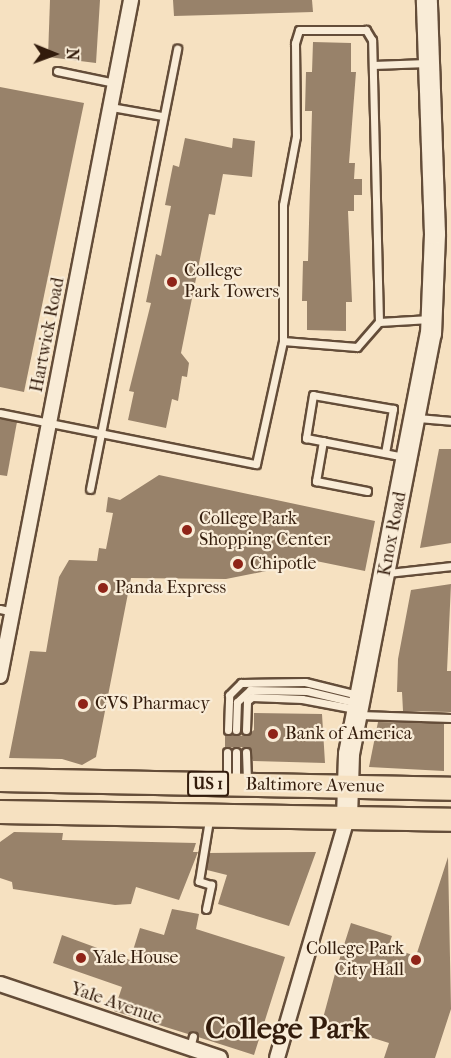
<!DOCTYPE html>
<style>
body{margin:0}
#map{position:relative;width:451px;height:1058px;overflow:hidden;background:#f6e1c1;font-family:"IM FELL French Canon",serif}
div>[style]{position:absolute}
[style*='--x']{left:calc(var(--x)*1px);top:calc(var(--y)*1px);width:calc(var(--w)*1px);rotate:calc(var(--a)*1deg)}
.building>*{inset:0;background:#98826a}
.roads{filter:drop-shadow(2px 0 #644d39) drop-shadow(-2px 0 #644d39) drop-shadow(0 2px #644d39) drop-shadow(0 -2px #644d39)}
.lane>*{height:7px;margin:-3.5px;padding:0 3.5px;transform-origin:3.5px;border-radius:3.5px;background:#f9ecd7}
.street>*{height:14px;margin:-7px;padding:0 7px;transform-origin:7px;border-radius:7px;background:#f9ecd7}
.secondary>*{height:20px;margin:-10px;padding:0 10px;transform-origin:10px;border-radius:10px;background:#f9ecd7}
.primary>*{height:22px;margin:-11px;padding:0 11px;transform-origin:11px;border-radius:11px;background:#f6e1c1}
.dots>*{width:16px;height:16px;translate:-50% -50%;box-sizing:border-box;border:3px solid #f9ecd7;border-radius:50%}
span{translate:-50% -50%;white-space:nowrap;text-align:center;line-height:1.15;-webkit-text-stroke:4.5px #f9ecd7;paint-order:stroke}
.shield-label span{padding:2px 4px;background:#f9ecd7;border:2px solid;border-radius:4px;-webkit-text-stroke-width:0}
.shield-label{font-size:16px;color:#331c0c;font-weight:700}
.poi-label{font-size:18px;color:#331c0c}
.left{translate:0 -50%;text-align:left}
.right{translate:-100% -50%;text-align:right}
.street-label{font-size:18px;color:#331c0c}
.town-label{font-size:30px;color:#331c0c;font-weight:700}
.north{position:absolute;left:24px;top:24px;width:60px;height:60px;-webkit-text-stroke:4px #f9ecd7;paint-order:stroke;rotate:91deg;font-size:16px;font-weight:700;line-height:24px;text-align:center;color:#331c0c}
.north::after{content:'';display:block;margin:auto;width:21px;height:27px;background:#331c0c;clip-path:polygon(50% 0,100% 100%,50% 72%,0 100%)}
</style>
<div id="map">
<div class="building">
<div style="clip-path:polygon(50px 0,100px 0,96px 63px,48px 57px)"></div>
<div style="clip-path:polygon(173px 0,312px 0,313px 12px,174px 16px)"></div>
<div style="clip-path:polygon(313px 42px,351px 43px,351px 72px,356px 72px,349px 163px,355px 163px,354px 179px,362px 179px,362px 195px,354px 195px,354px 211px,348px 211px,352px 302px,346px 302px,346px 331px,307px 330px,307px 301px,302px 301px,303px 261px,308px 261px,312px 111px,305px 111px,306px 72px,312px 72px)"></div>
<div style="clip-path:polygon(0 87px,84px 103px,24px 392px,0 387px)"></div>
<div style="clip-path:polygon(185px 138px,232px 148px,233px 138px,255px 141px,252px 177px,223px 174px,215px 215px,209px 214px,181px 353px,189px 363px,187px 377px,182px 376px,178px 401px,172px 399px,166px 428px,128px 420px,134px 392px,129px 391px,151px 303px,146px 302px,156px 254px,161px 256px,171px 206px,165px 205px,173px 165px,179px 167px)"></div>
<div style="clip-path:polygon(0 419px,17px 422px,7px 476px,0 475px)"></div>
<div style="clip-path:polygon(439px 449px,451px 449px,451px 543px,420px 548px)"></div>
<div style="clip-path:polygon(159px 475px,375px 521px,365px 571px,316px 561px,226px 579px,131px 578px,96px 757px,82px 765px,62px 759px,9px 758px,30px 651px,46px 652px,59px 577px,69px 560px,97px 561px,99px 548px,106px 549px,113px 513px,106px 512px,108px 497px,120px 500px)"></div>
<div style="clip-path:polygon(451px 584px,447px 671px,451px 671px,451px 712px,403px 711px,402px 692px,397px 692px,398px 659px,411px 590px)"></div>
<div style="clip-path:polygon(254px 713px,322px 714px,325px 763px,253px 761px,248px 747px,225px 747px,225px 735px,246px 736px,254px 730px)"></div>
<div style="clip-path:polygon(378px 722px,444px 723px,444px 771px,369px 767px)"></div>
<div style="clip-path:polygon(14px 832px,63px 833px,62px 840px,196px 843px,193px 852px,198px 852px,179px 900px,136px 887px,131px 904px,115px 905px,13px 889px,12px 882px,0 878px,0 842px)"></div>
<div style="clip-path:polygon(316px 852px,289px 926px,218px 904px,227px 875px,207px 870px,209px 853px)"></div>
<div style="clip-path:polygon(448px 857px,451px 1009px,435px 1058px,384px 1058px,389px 1043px,322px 1022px,336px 970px,351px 923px,392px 936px,388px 947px,416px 956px)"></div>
<div style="clip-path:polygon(172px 909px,199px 914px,196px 929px,285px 957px,254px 1055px,198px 1037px,195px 1031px,188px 1034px,114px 1011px,122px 987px,53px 963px,62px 935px,130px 960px,140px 928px,164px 935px)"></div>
</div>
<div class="roads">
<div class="lane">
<div style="--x:373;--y:65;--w:54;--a:-2.1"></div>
<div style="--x:57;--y:71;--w:59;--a:11.7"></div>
<div style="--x:111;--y:107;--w:52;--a:10"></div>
<div style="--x:379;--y:322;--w:51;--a:-3.4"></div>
<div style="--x:0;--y:413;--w:261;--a:11.3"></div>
<div style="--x:256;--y:464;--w:126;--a:-77.6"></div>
<div style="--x:283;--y:341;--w:74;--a:4.6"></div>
<div style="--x:357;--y:347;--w:33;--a:-49"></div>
<div style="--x:379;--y:322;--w:282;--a:-91.4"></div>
<div style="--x:372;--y:40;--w:12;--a:-121"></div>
<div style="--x:366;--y:30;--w:67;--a:180"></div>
<div style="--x:299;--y:30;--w:14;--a:107"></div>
<div style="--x:295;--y:43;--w:93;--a:89.4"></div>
<div style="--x:296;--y:136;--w:70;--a:100.7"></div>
<div style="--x:283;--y:205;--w:136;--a:90"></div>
<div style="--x:418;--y:418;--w:33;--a:5"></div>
<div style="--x:323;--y:441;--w:41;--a:99.9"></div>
<div style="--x:316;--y:481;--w:52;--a:11.1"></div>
<div style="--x:385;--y:453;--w:45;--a:-79.7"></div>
<div style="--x:393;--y:409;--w:81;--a:-170.1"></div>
<div style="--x:313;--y:395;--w:44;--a:99.2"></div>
<div style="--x:306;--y:438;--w:101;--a:10.9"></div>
<div style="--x:90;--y:489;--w:449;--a:-78.8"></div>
<div style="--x:388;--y:573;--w:63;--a:-6.3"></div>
<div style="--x:0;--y:609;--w:13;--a:13"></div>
<div style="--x:359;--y:715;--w:92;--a:1.9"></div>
<div style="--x:228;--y:730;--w:35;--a:-88"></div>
<div style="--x:229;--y:695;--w:17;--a:-45"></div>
<div style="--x:241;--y:683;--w:64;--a:-0.9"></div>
<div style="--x:305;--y:682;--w:55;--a:13.8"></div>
<div style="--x:236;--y:730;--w:28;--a:-88"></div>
<div style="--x:237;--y:702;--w:18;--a:-43"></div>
<div style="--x:250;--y:690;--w:57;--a:1"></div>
<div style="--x:307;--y:691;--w:51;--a:13.5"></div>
<div style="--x:246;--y:730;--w:29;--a:-88"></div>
<div style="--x:247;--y:701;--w:6;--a:-39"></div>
<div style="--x:252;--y:697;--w:50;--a:2.3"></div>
<div style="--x:302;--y:699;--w:54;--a:10.7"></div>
<div style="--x:236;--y:752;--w:31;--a:90"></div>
<div style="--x:246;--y:752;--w:31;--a:88"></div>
<div style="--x:227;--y:783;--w:31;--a:-90"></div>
<div style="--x:206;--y:909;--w:25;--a:-78"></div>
<div style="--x:211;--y:885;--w:13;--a:-162"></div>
<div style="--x:199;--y:881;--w:62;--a:-80.7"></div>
<div style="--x:190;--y:1048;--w:12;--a:-76"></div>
</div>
<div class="street">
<div style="--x:0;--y:676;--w:689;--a:-79.03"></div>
<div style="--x:0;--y:984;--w:232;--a:18.6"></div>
<div style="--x:277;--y:1058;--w:250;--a:-73.7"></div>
</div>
<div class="secondary">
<div style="--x:347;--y:818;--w:64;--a:-88.2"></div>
<div style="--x:349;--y:754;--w:428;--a:-79"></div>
<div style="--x:431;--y:334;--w:100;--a:-87.7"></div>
<div style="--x:435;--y:234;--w:234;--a:-92"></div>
</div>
<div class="primary">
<div style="--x:0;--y:780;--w:451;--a:1.1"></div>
<div style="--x:0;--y:812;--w:451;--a:1"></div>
</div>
</div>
<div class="dots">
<div style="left:172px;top:282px;background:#8f2418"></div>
<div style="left:187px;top:530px;background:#8f2418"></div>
<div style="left:238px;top:564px;background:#8f2418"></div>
<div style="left:103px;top:588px;background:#8f2418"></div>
<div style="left:83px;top:704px;background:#8f2418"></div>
<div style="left:273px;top:734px;background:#8f2418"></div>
<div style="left:81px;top:958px;background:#8f2418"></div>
<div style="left:416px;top:960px;background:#8f2418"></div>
</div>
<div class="shield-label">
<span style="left:208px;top:784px">US 1</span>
</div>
<div class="poi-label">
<span class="left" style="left:184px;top:282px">College<br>Park Towers</span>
<span class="left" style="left:199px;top:530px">College Park<br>Shopping Center</span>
<span class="left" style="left:250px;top:564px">Chipotle</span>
<span class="left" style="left:115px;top:588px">Panda Express</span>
<span class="left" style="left:95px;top:704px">CVS Pharmacy</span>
<span class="left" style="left:285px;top:734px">Bank of America</span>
<span class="right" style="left:404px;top:960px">College Park<br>City Hall</span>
<span class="left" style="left:93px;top:958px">Yale House</span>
</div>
<div class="street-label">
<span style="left:48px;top:335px;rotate:-79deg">Hartwick Road</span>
<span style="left:393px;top:534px;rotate:-79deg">Knox Road</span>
<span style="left:315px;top:786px;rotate:1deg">Baltimore Avenue</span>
<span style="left:116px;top:1004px;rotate:19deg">Yale Avenue</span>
</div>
<div class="town-label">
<span style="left:287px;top:1029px">College Park</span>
</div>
<div class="north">N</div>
</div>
